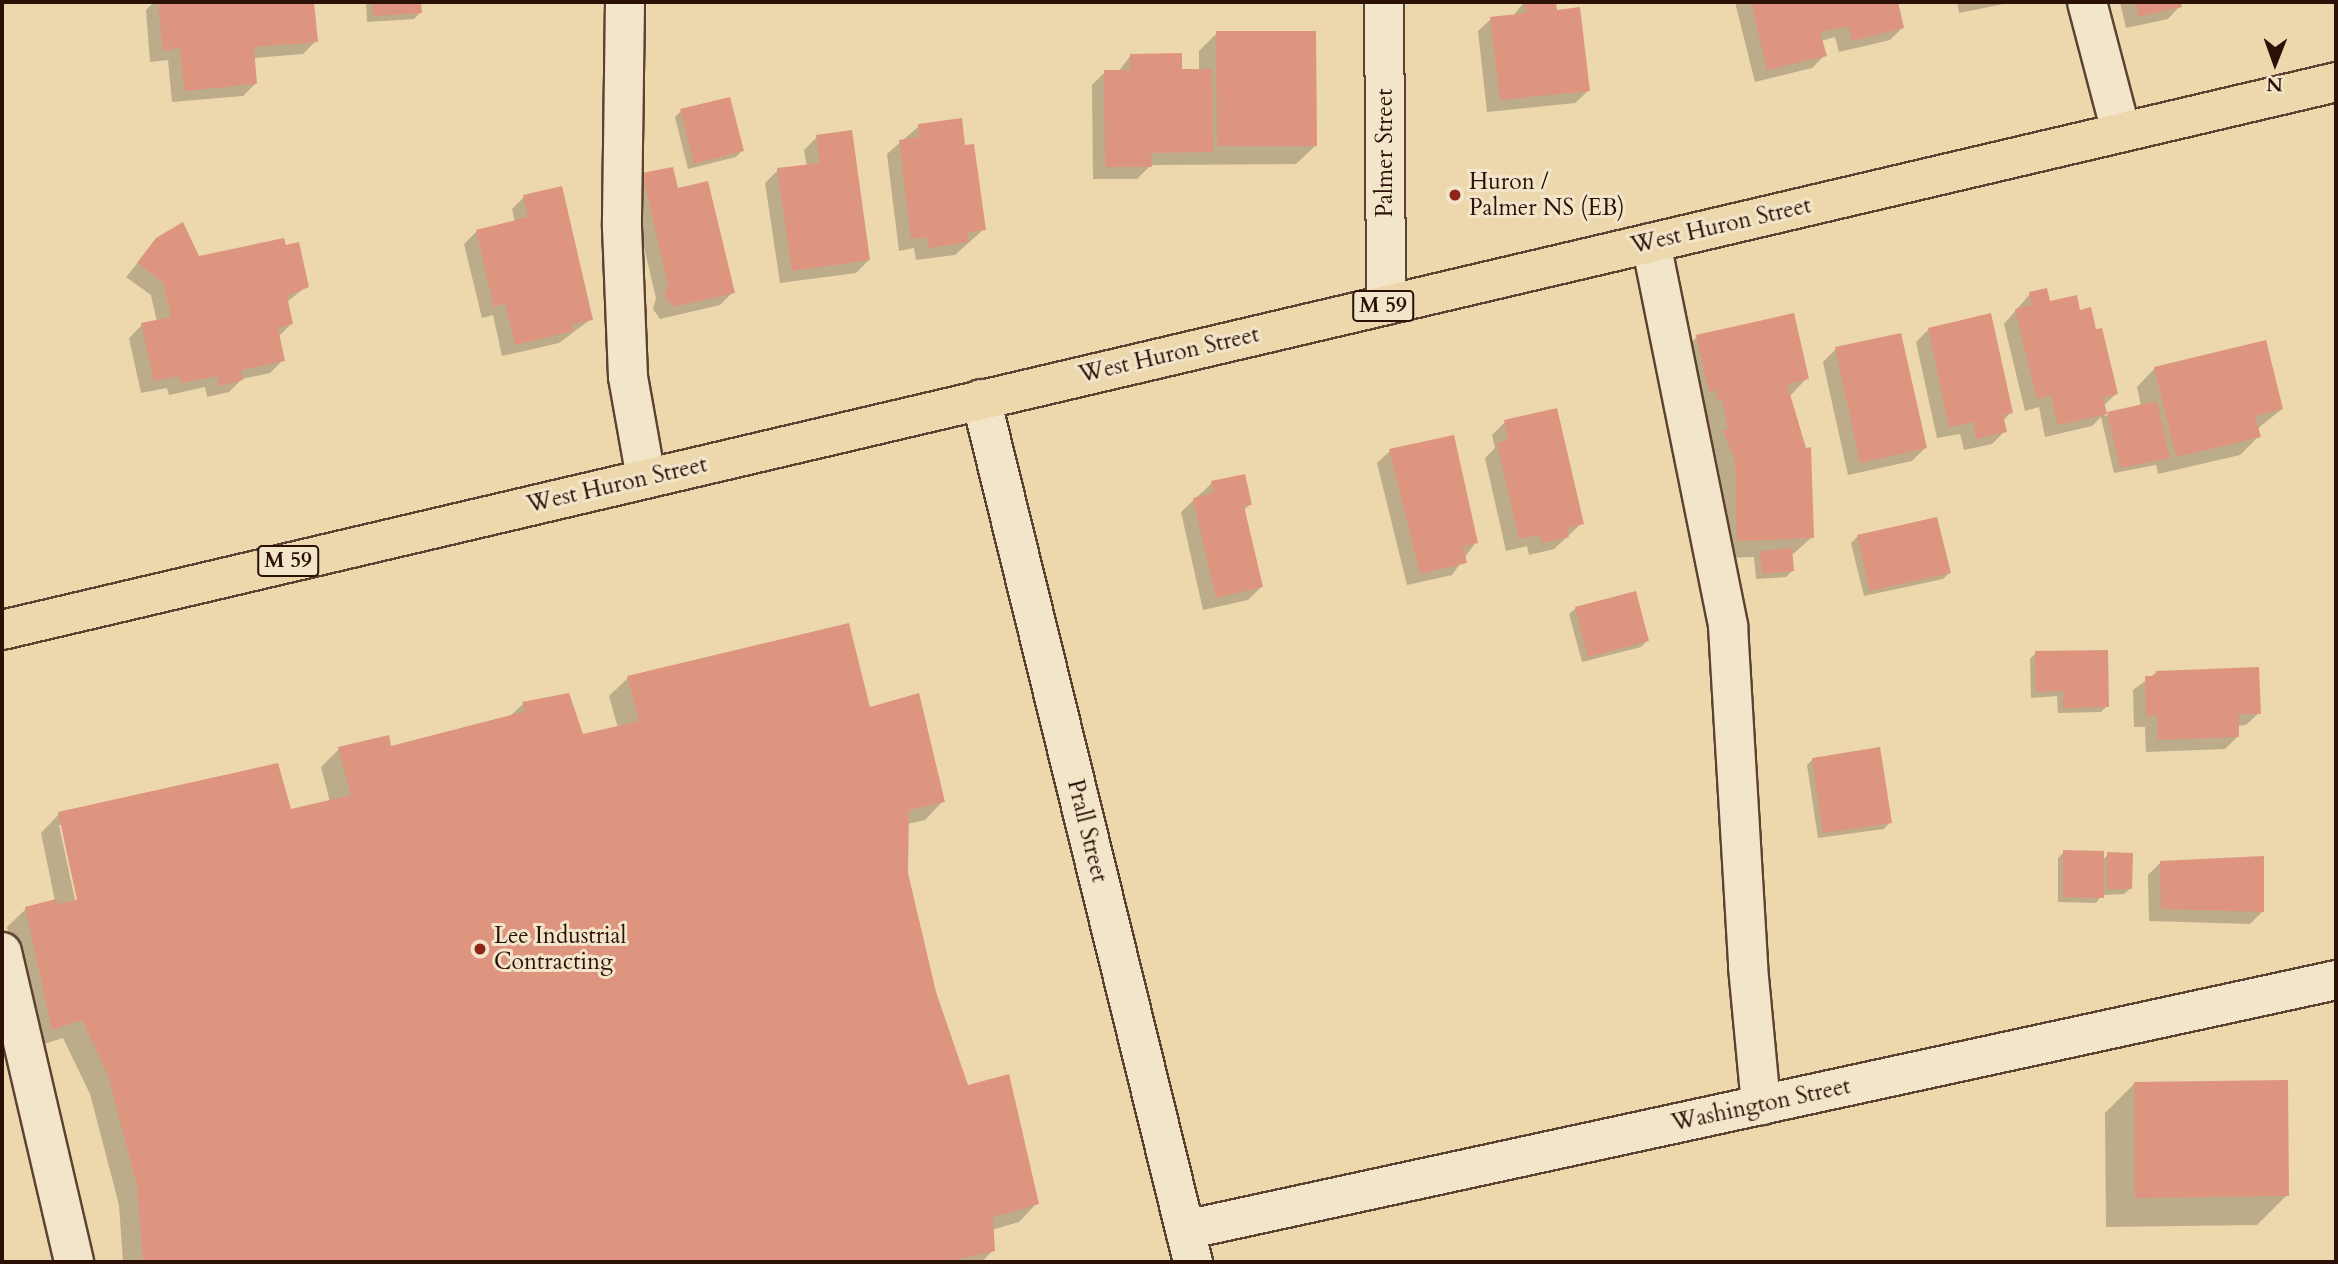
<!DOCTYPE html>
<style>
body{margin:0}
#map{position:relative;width:2338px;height:1264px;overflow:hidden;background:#edd7ad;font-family:Cardo,serif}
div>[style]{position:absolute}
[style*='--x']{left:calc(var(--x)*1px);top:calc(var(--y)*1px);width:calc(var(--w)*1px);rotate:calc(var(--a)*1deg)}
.shadow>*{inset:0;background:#0003}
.building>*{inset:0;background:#de9580}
.roads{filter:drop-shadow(2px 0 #5c4230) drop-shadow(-2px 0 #5c4230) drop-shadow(0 2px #5c4230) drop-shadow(0 -2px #5c4230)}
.minor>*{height:38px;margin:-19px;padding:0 19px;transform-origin:19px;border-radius:19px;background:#f3e5ca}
.highway>*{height:38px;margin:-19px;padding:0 19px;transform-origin:19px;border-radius:19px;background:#edd7ad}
.dots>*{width:19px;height:19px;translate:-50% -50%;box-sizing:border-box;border:4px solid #f3e5ca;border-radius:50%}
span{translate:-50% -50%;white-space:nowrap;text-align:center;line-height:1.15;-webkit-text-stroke:6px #f3e5ca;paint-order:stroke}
.shield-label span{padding:2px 5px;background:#f3e5ca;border:2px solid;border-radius:5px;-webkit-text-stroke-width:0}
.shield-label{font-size:21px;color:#2b1006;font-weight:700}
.street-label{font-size:23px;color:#2b1006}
.poi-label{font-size:23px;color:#2b1006}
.left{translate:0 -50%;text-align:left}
.frame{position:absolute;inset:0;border:4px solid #2b1006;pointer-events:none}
.north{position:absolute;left:2240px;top:28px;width:70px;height:70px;-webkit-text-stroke:5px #f3e5ca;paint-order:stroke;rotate:181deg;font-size:19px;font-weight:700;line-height:28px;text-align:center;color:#2b1006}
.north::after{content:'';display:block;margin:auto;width:24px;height:32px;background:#2b1006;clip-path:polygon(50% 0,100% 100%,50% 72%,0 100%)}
</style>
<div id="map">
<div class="shadow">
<div style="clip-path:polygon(154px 2px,313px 2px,316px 41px,303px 54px,254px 58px,256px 83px,243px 96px,172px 102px,168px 60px,150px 62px,146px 10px)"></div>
<div style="clip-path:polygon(366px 2px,420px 2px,420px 13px,414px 19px,367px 22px)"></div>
<div style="clip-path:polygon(1524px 2px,1554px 2px,1588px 91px,1575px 103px,1487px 112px,1478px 31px,1491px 19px,1513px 16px)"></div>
<div style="clip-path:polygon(1735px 2px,1896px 2px,1902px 28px,1890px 40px,1839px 52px,1835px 37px,1821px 41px,1825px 55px,1812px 68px,1755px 82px)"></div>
<div style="clip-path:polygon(1957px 2px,2014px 2px,1959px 13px)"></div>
<div style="clip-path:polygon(2120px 2px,2179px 2px,2180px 6px,2168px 19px,2126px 28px)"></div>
<div style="clip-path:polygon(1217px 33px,1315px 146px,1296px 164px,1151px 165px,1137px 179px,1093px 179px,1092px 85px,1105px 72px,1118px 72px,1131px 55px,1180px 71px,1199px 71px,1199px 51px)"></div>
<div style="clip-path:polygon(681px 111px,742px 151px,736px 157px,688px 169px,675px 117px)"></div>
<div style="clip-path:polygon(919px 126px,964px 147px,984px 229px,955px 255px,916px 260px,914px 248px,899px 251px,887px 154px)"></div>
<div style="clip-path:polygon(817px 137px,869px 260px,856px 273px,780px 283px,765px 183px,778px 170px,807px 166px,804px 150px)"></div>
<div style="clip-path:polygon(642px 175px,677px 190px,733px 292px,720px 305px,660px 319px,653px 309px,656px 298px,630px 188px)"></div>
<div style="clip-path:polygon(524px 197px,591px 319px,559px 343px,502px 356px,493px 315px,482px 318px,464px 244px,477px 231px,515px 223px,512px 209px)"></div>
<div style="clip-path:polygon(157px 240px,198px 258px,307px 286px,287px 302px,291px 324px,278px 337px,283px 360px,270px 373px,242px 379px,229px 392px,207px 397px,205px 387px,169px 395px,167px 388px,141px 393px,129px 338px,142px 325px,157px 322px,151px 295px,126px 277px)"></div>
<div style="clip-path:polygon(2030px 294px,2079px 312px,2116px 394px,2103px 406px,2105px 416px,2141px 406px,2137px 387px,2155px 368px,2282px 409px,2257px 429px,2259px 436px,2240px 455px,2158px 474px,2156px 465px,2114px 473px,2101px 417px,2092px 426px,2045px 437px,2039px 407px,2025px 411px,2004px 324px)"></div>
<div style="clip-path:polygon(1929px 329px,2011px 412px,2003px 421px,2005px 431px,1992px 444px,1964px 450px,1960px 434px,1937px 438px,1916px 342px)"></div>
<div style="clip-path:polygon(1697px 337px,1807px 378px,1789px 397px,1812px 537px,1791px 556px,1792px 571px,1786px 577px,1756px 579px,1754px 557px,1720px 558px,1678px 355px)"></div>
<div style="clip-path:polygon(1836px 349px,1925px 448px,1912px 461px,1848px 475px,1823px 362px)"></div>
<div style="clip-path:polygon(1505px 422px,1582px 523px,1554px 549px,1529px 555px,1527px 546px,1506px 551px,1485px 458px,1495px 448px,1492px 435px)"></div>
<div style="clip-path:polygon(1390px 451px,1476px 542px,1452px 575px,1407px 585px,1377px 463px)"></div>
<div style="clip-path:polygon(1212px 483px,1250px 504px,1243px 511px,1261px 587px,1248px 600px,1203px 610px,1181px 512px)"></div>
<div style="clip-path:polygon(1857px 537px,1949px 573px,1943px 579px,1864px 596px,1851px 543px)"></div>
<div style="clip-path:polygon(1576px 608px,1647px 641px,1641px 647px,1582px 662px,1569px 614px)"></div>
<div style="clip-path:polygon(2036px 653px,2107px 706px,2101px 712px,2058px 713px,2057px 696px,2031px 698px,2030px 659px)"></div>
<div style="clip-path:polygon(2156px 673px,2259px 713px,2246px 725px,2237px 726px,2238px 736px,2225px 749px,2146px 752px,2145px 727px,2134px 727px,2133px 690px)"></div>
<div style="clip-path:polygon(evenodd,628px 678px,869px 710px,943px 801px,925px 820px,907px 824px,907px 874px,934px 992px,967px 1087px,1037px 1203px,1019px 1222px,992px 1230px,993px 1250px,982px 1262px,123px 1262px,119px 1205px,90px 1094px,63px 1038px,34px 1047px,7px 927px,26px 909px,55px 901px,41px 833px,59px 814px,290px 811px,330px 802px,321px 767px,339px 749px,390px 748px,509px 717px,523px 704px,568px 695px,582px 737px,618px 728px,609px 696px,628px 678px,59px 825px,63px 825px,81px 908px,77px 909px,59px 825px)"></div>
<div style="clip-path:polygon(1813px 759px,1890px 822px,1884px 829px,1818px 838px,1807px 765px)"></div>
<div style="clip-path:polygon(2064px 852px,2103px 860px,2108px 854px,2131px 888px,2124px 894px,2102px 895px,2096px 903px,2058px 902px,2058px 858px)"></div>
<div style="clip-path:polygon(2161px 862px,2263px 911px,2250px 924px,2149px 921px,2148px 875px)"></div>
<div style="clip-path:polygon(2135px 1083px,2287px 1195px,2257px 1225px,2106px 1227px,2105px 1113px)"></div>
</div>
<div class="building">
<div style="clip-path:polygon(158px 2px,314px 2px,318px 42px,254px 47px,257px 84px,184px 91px,180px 48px,163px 51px)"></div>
<div style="clip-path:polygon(372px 2px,421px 2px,422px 13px,373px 16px)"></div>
<div style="clip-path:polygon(1525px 2px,1556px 2px,1557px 10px,1580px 7px,1590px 91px,1500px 100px,1490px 17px,1526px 13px)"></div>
<div style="clip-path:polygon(1751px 2px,1898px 2px,1904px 28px,1852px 41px,1848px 26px,1820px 32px,1827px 56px,1767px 70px)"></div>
<div style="clip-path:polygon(2135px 2px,2181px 2px,2182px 7px,2138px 17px)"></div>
<div style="clip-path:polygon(1216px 31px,1316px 31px,1317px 146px,1217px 146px)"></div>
<div style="clip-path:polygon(1182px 53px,1182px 69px,1212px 69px,1213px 152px,1151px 153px,1152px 167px,1105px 167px,1104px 70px,1130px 70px,1130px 54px)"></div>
<div style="clip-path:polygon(730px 97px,744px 151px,694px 164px,680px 109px)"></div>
<div style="clip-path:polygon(962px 118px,965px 145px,974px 144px,986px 230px,968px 232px,969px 242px,928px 248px,927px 237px,911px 239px,899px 140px,919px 137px,918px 124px)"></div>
<div style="clip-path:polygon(852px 130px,870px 260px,792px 271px,777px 168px,820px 163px,816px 135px)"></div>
<div style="clip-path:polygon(673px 167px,678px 188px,708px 181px,735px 293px,673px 307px,664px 296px,668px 284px,642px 173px)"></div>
<div style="clip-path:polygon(562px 186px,593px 320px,572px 324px,573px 331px,515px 345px,505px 303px,494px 307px,476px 230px,528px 217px,523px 195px)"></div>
<div style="clip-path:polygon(183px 222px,199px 256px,284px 238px,286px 245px,299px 242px,309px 287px,287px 296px,293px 324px,278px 328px,285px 361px,241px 370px,243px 380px,219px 386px,217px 376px,181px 383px,179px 376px,154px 381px,141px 323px,171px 317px,163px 282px,137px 263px,156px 238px)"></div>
<div style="clip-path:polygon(2047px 288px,2050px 301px,2077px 295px,2080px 310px,2091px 307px,2096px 329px,2102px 328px,2118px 394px,2103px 398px,2107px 414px,2058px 425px,2051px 395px,2037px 399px,2015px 309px,2032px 305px,2029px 292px)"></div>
<div style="clip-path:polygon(1794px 313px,1809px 379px,1787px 384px,1806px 448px,1811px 447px,1814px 538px,1737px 541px,1735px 461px,1723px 430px,1728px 429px,1722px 399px,1717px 400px,1716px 390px,1709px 392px,1696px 335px)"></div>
<div style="clip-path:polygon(1991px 313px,2013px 413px,2003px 415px,2007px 432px,1976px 439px,1973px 422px,1949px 427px,1928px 328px)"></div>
<div style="clip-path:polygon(1901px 333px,1927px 448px,1860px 463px,1835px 347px)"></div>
<div style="clip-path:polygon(2266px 340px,2283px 409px,2255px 416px,2261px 437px,2176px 457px,2154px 367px)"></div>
<div style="clip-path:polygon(2157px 401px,2170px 458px,2120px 468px,2107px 412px)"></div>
<div style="clip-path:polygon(1557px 408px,1584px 524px,1567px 528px,1569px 537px,1542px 543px,1539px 535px,1519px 539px,1497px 443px,1508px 440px,1504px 420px)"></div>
<div style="clip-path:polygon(1454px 435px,1478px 543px,1463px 546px,1467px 563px,1420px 574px,1389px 449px)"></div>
<div style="clip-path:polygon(1245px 474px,1252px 505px,1244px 506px,1263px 587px,1216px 598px,1193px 498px,1214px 493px,1211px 481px)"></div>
<div style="clip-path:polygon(1937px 517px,1951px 573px,1870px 591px,1857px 535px)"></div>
<div style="clip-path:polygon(1792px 548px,1794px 571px,1762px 574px,1760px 551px)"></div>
<div style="clip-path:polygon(1636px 591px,1649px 641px,1588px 657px,1575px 607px)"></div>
<div style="clip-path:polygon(849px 623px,870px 707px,919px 693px,945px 802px,909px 810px,908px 873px,936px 992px,968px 1085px,1009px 1074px,1039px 1204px,993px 1217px,995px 1251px,947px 1262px,143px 1262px,137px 1186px,108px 1075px,82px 1020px,52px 1030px,25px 907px,56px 899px,58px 904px,77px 900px,58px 812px,278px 763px,291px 809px,351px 795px,338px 747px,389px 735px,391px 746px,526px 711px,522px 702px,569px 693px,583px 734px,639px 721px,627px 676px)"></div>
<div style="clip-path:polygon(2108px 650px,2109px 707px,2063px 708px,2063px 691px,2036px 692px,2035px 651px)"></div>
<div style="clip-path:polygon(2259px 667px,2261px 714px,2239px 714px,2239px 737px,2158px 740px,2157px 715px,2146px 716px,2145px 676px,2155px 676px,2156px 671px)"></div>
<div style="clip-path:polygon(1880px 747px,1892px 823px,1823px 833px,1812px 758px)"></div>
<div style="clip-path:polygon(2063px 850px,2104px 851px,2104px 898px,2063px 897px)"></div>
<div style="clip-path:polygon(2107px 852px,2133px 853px,2132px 889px,2107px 889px)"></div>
<div style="clip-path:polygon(2264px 856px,2264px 912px,2161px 909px,2160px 861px)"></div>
<div style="clip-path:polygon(2288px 1080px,2289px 1196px,2135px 1198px,2134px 1082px)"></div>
</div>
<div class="roads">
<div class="minor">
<div style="--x:625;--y:2;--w:225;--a:90.8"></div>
<div style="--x:622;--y:227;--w:150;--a:87.7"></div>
<div style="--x:628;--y:377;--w:103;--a:79.9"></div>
<div style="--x:1384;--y:2;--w:303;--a:89.6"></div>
<div style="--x:2087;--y:2;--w:134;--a:75.3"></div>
<div style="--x:1651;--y:243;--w:391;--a:78.6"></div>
<div style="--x:1728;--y:626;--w:342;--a:86.6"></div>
<div style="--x:1748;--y:967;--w:139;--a:84.6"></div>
<div style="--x:981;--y:399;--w:889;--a:76.2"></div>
<div style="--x:2;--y:952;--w:318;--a:76.9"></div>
<div style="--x:1185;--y:1230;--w:1178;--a:-12.25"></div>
</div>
<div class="highway">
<div style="--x:2;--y:630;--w:2397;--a:-13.21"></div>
</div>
</div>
<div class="dots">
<div style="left:1455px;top:195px;background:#8f2418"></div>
<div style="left:480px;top:949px;background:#8f2418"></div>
</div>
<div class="shield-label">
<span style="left:1383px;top:306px">M 59</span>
<span style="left:288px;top:561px">M 59</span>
</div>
<div class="street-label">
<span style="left:1385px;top:153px;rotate:-90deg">Palmer Street</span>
<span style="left:1721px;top:226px;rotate:-13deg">West Huron Street</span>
<span style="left:1169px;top:355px;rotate:-13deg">West Huron Street</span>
<span style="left:617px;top:485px;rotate:-13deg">West Huron Street</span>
<span style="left:1087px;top:831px;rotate:76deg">Prall Street</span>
<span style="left:1761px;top:1105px;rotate:-12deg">Washington Street</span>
</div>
<div class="poi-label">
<span class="left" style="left:1469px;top:195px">Huron /<br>Palmer NS (EB)</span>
<span class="left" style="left:494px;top:949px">Lee Industrial<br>Contracting</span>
</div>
<div class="frame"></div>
<div class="north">N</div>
</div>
